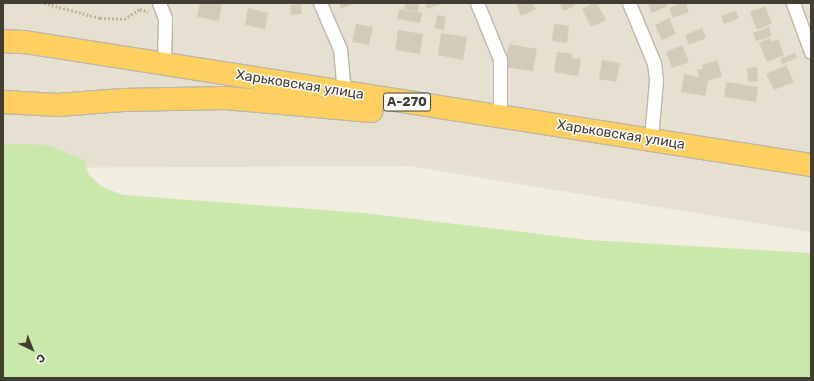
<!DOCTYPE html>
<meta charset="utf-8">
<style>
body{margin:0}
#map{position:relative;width:814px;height:381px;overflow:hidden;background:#f2eee2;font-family:Rubik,sans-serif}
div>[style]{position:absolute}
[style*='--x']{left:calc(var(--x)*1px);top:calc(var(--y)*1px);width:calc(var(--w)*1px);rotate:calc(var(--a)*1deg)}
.residential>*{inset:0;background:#e6e0d0}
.green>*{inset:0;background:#cae8a9}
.building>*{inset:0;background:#d3cab8}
.path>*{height:2.5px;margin-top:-1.25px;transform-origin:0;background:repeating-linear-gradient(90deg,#bfb296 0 2px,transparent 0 4px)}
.roads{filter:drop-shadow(1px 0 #bdb6a5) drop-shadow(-1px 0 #bdb6a5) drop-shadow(0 1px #bdb6a5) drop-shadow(0 -1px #bdb6a5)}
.street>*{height:13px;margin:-6.5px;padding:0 6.5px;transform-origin:6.5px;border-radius:6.5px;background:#fff}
.highway>*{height:22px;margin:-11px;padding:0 11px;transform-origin:11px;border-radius:11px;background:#ffd060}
span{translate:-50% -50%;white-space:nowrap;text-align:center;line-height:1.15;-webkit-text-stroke:3px #fff;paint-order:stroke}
.shield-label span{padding:1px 3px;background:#fff;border:1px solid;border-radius:3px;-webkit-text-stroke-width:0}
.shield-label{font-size:13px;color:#433e33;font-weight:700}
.street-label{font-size:14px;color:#433e33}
.frame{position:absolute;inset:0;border:4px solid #433e33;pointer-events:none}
.north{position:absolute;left:12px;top:329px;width:40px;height:40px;-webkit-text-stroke:3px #fff;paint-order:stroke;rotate:137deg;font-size:11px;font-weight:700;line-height:16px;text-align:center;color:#433e33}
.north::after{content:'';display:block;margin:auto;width:14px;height:18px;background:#433e33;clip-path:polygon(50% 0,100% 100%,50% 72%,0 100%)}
</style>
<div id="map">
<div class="residential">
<div style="clip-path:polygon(3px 3px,811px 3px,811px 232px,409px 166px,3px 168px)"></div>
</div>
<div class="green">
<div style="clip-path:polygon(3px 144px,48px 145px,84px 160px,89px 175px,102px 187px,123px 195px,364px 213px,588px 240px,811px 253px,811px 378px,3px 378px)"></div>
</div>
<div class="building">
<div style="clip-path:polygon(200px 3px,222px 4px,219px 21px,197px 17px)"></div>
<div style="clip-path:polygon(339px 3px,355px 3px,341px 9px)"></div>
<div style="clip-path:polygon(405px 3px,419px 3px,418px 12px,404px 9px)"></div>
<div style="clip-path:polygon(425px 3px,444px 3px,427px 9px)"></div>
<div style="clip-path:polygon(516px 3px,533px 3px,536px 9px,521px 16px)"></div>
<div style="clip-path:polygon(559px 3px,574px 3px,575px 6px,563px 11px)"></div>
<div style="clip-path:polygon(594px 3px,597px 3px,606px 20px,591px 27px,582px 9px)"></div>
<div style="clip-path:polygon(647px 3px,667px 3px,668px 6px,652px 13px)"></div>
<div style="clip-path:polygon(682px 3px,686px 3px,689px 12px,673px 18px,669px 8px)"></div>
<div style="clip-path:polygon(301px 4px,302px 14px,291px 15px,290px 5px)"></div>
<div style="clip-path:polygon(765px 6px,772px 23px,757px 30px,750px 12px)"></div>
<div style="clip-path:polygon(248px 8px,268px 13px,265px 29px,245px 25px)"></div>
<div style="clip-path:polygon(399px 9px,422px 13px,420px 23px,397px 19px)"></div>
<div style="clip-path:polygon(736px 11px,739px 18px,724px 24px,721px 16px)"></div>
<div style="clip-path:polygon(437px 15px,446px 17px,444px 30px,435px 28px)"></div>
<div style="clip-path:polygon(669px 18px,676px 34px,662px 40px,655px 25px)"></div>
<div style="clip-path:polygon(356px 24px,373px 27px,369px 45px,352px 42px)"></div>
<div style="clip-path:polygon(554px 24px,569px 26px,567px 43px,552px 41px)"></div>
<div style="clip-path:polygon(769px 27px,772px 36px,756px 41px,753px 33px)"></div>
<div style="clip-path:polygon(702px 28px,706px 38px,689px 45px,685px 35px)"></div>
<div style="clip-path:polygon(398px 30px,423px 34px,420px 54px,395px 50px)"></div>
<div style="clip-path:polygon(441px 33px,467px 37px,463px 60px,438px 55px)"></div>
<div style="clip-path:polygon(770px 38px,772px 42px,778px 39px,784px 55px,767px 62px,759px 43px)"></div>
<div style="clip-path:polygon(509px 44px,537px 49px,533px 71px,505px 67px)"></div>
<div style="clip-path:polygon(682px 45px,689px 62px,672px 68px,666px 52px)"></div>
<div style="clip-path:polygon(557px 52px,572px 54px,572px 58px,581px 59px,578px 76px,554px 72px)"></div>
<div style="clip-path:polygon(795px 53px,797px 58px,782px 64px,780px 59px)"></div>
<div style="clip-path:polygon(602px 60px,620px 63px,616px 82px,599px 79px)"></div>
<div style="clip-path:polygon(717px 60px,722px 76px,708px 81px,705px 96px,681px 92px,684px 74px,699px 77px,697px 70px,703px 68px,702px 65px)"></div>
<div style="clip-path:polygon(786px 65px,794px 82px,774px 90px,766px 74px)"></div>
<div style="clip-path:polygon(757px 67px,758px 81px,748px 82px,747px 68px)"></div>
<div style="clip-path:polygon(726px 82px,758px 87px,756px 102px,724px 97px)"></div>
</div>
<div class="path">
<div style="--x:44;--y:3;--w:58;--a:15"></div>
<div style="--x:100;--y:18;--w:24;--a:2"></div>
<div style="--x:124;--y:19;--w:19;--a:-32"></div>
<div style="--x:140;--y:9;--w:9;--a:18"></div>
</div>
<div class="roads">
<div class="street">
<div style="--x:159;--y:3;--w:16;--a:68"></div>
<div style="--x:165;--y:18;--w:45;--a:91.3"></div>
<div style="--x:320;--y:3;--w:50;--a:66.5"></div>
<div style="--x:340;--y:49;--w:43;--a:84.7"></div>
<div style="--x:477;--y:3;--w:61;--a:67.7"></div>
<div style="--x:500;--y:59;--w:57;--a:90"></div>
<div style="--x:629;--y:3;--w:65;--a:67.4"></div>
<div style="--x:654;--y:63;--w:17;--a:83"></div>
<div style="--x:656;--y:80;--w:60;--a:94.8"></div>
<div style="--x:793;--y:3;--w:52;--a:69.8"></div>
</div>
<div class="highway">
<div style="--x:3;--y:41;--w:22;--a:3"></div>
<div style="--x:25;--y:42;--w:796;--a:8.89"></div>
<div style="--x:3;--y:102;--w:55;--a:3.1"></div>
<div style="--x:58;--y:105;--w:65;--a:-4.4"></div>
<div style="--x:123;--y:100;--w:103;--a:-1.1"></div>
<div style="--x:226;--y:98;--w:146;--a:5.1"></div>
</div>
</div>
<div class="shield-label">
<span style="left:407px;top:102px">А-270</span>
</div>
<div class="street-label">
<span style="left:300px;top:85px;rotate:9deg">Харьковская улица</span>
<span style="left:621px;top:135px;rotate:9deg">Харьковская улица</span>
</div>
<div class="frame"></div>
<div class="north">С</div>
</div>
